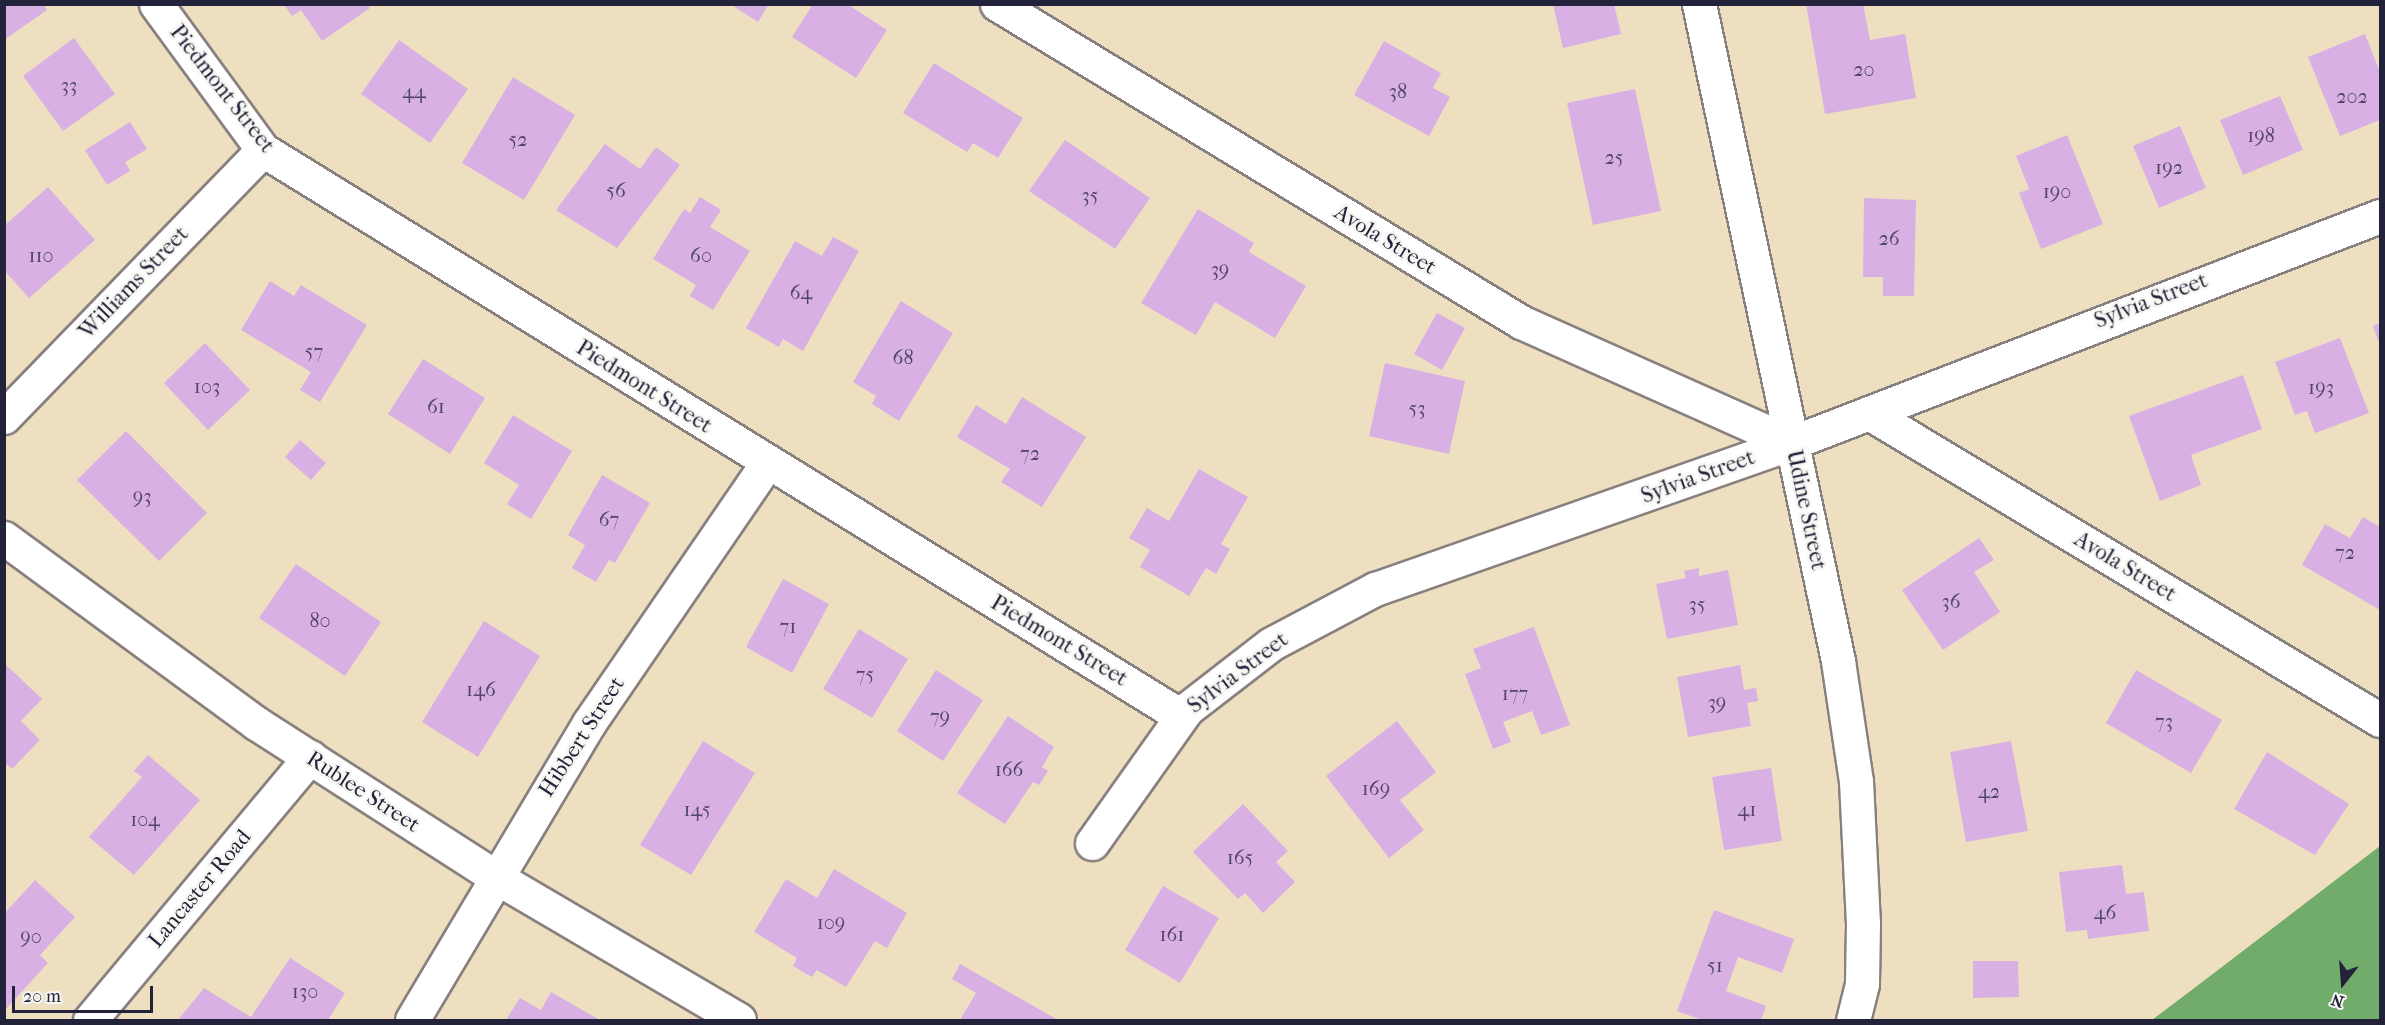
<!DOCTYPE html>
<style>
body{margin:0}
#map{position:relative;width:2385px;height:1025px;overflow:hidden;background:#efdfc1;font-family:"IM FELL French Canon",serif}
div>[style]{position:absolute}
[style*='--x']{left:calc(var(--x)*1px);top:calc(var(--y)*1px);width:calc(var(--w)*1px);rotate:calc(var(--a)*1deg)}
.forest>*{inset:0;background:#72ac6a}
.building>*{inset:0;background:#d9b0e3}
.roads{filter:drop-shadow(2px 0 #88807e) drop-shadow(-2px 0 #88807e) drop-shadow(0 2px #88807e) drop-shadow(0 -2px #88807e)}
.minor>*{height:33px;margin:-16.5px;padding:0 16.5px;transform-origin:16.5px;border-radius:16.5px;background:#fff}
span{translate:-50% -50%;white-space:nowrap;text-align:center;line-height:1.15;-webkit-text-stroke:5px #f6f6f2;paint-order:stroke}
.number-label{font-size:20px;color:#504665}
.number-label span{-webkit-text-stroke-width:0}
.street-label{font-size:22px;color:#22223b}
.frame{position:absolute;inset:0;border:6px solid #22223b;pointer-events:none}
.north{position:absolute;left:2313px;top:953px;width:60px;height:60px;-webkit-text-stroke:4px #f6f6f2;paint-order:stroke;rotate:197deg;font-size:16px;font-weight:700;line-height:24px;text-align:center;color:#22223b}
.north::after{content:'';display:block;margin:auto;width:21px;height:27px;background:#22223b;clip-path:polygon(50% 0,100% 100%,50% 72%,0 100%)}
.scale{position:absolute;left:12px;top:986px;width:141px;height:27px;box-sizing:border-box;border:3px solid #22223b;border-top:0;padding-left:8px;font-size:18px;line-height:21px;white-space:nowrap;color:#22223b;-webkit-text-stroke:4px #f6f6f2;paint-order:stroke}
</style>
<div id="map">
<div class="forest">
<div style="clip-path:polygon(2380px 846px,2380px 1020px,2152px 1020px,2197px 986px)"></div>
</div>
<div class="building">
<div style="clip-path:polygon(4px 4px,43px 4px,47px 10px,4px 40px)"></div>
<div style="clip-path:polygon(284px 4px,368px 4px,370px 8px,322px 41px,301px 10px,292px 16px)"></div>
<div style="clip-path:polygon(730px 4px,769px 4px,758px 22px)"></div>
<div style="clip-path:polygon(813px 4px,847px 4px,887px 30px,856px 78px,792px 37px)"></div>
<div style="clip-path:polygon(1553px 4px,1614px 4px,1621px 34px,1563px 48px)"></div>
<div style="clip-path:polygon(1806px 4px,1863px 4px,1870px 40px,1905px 34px,1916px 98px,1825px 114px)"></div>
<div style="clip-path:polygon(2365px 34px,2380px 72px,2380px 120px,2340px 136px,2308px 57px)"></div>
<div style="clip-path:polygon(74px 38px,115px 94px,63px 131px,23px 76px)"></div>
<div style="clip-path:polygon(399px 40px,468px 89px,430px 143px,361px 94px)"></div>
<div style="clip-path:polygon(1384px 41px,1441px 73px,1433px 88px,1450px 97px,1429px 136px,1354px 95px)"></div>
<div style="clip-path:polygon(934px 63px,1023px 118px,998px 158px,973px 143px,967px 152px,903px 113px)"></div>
<div style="clip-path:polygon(513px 77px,575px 115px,524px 200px,462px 163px)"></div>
<div style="clip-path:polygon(1635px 89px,1661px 211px,1593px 225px,1567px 103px)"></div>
<div style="clip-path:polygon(2280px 96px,2303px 150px,2243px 175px,2220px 120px)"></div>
<div style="clip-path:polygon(130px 122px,147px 149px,125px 162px,130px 171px,107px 185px,85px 150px)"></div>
<div style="clip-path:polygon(2180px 126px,2206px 188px,2159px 208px,2133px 146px)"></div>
<div style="clip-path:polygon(2067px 135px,2103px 224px,2041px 249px,2019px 193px,2029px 189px,2016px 156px)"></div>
<div style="clip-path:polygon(1065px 140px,1150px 198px,1115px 249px,1029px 191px)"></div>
<div style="clip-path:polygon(605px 144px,640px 169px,656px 147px,680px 165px,617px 248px,556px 210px)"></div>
<div style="clip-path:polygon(48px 187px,95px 240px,29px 298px,4px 270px,4px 226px)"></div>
<div style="clip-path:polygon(700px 197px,721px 210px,710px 227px,750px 251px,713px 310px,690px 296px,696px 285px,653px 259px,684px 209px,690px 213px)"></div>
<div style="clip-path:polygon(1864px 198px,1916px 200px,1914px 296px,1883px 296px,1883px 277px,1863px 277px)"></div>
<div style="clip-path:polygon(1198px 209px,1254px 243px,1249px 252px,1306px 286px,1275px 338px,1215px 302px,1196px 335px,1141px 303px)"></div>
<div style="clip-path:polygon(833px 237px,859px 251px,803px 351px,783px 339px,779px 347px,746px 328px,795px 241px,822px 256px)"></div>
<div style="clip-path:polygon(270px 281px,294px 296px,301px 285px,367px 325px,320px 402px,300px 390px,311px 372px,241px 330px)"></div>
<div style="clip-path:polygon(901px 301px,953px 333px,899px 421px,872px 404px,876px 396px,853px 382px)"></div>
<div style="clip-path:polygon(1437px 313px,1465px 328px,1442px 370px,1414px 354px)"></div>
<div style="clip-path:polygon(2380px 323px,2380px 346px,2373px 326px)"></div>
<div style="clip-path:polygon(2340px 338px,2369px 413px,2315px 433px,2307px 411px,2295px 415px,2275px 362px)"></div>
<div style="clip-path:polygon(205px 343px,250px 390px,208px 430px,164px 383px)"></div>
<div style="clip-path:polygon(423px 359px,485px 398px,450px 454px,388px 414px)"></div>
<div style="clip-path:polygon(1385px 363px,1465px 381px,1449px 454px,1369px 436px)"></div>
<div style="clip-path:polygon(2243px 375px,2262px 429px,2191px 455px,2201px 485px,2160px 501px,2129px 416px)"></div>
<div style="clip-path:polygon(1022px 397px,1086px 437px,1042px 507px,1001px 482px,1010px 469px,957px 437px,976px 405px,1006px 424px)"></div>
<div style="clip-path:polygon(513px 415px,572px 451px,531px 519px,507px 504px,519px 485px,484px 463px)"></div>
<div style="clip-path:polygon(126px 431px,207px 513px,159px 561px,77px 480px)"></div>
<div style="clip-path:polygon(300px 440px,326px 463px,311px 480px,285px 457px)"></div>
<div style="clip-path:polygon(1199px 469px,1248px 497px,1221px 544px,1230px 549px,1216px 574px,1206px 568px,1189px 596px,1140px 567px,1150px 550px,1129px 538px,1147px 508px,1169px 521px)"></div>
<div style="clip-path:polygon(602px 475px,650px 503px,615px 563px,609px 560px,596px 582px,572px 568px,585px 545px,568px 535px)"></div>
<div style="clip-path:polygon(2363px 517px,2380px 527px,2380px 610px,2302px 565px,2325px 524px,2350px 538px)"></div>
<div style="clip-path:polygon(1979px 538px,1994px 560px,1974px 572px,2000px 612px,1943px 650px,1902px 590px)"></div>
<div style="clip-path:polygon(296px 564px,381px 622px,345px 676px,259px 618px)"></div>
<div style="clip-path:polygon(1699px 568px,1699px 576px,1728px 570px,1738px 625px,1667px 639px,1656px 584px,1686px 578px,1684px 571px)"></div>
<div style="clip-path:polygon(783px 579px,829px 604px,792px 673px,746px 647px)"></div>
<div style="clip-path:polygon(484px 621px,540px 656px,478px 757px,422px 722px)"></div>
<div style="clip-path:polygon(1534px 627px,1570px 725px,1541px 735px,1532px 711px,1503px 722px,1511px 742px,1493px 749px,1465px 674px,1481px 668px,1473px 649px)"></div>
<div style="clip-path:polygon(859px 629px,908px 659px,872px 718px,823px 689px)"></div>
<div style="clip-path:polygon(4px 663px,42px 699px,21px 721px,40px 740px,12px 769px,4px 762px)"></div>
<div style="clip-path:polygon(1740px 665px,1744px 690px,1756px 688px,1758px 701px,1747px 703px,1751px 726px,1688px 737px,1677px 677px)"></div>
<div style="clip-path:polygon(936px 670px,983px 700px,943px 761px,897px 731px)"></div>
<div style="clip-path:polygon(2136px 670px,2222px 720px,2191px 773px,2106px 723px)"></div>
<div style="clip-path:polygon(1008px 716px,1054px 747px,1042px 767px,1048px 771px,1039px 785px,1033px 782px,1005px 824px,957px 793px)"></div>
<div style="clip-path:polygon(1397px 721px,1436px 772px,1400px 800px,1424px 830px,1389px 858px,1326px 776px)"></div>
<div style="clip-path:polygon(703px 741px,755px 773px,691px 875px,640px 845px)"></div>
<div style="clip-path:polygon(2011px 741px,2028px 831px,1966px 842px,1950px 752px)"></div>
<div style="clip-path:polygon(2267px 752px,2349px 804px,2315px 855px,2234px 809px)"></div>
<div style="clip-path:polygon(148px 755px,200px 800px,134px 875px,89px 837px,142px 777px,134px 771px)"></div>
<div style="clip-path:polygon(1771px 768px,1782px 841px,1724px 850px,1712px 777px)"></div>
<div style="clip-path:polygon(1243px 804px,1288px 851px,1276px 862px,1295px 882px,1263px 913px,1245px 893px,1238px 899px,1193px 852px)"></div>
<div style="clip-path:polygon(2122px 865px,2126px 894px,2144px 892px,2149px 931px,2088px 939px,2087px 930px,2066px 932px,2059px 872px)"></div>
<div style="clip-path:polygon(834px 869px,907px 913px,887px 948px,875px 941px,846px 987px,817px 970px,812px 977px,793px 966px,797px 958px,754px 932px,786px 879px,817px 898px)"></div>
<div style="clip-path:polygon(35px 880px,75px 917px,40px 955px,48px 963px,4px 1011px,4px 914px)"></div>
<div style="clip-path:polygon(1163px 886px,1219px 918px,1180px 983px,1125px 950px)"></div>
<div style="clip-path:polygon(1714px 910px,1794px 939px,1782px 973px,1738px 957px,1726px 991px,1766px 1006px,1761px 1020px,1702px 1020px,1677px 1011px)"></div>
<div style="clip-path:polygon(290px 958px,345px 993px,328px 1020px,178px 1020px,204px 988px,251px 1017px)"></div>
<div style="clip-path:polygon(1973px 961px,2018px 961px,2019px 997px,1973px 998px)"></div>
<div style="clip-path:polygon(960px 964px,1058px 1020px,960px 1020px,976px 993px,952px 979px)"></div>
<div style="clip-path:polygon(551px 992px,600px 1020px,506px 1020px,520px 998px,541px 1010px)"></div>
</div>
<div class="roads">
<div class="minor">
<div style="--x:156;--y:4;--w:181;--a:53.8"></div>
<div style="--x:263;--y:150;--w:1078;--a:31.66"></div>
<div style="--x:997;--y:4;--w:613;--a:31.25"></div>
<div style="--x:1521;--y:322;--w:296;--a:24.1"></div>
<div style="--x:1699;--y:4;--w:672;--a:78.05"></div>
<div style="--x:1838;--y:661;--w:121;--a:81.5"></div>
<div style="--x:1856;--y:781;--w:143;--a:87.2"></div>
<div style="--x:1863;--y:924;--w:60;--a:91"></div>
<div style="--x:1862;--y:984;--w:37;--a:104"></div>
<div style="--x:1869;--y:413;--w:596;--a:31"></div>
<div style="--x:4;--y:417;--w:372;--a:-45.9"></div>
<div style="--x:4;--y:538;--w:313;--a:36.3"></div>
<div style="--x:256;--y:723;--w:283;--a:32.7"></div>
<div style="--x:494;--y:876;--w:284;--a:30.4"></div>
<div style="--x:1092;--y:843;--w:164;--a:-54.7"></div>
<div style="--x:1187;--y:709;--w:106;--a:-37.7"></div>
<div style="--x:1271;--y:644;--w:118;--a:-27.9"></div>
<div style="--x:1375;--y:589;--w:441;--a:-19.3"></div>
<div style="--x:1791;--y:443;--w:631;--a:-21.08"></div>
<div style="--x:90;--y:1020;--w:343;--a:-50.1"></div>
<div style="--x:412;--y:1020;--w:346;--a:-59.2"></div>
<div style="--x:589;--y:723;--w:315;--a:-55.6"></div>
</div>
</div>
<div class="number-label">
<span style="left:1864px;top:69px">20</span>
<span style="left:69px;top:85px">33</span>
<span style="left:414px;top:91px">44</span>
<span style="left:1398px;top:91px">38</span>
<span style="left:2352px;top:96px">202</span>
<span style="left:2261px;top:135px">198</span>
<span style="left:518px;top:139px">52</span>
<span style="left:1614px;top:157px">25</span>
<span style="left:2169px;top:167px">192</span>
<span style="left:616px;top:190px">56</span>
<span style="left:2057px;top:191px">190</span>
<span style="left:1090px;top:195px">35</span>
<span style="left:1889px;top:238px">26</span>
<span style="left:41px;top:255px">110</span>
<span style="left:701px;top:255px">60</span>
<span style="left:1220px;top:269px">39</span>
<span style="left:801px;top:292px">64</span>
<span style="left:314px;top:351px">57</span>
<span style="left:903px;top:357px">68</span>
<span style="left:207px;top:386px">103</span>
<span style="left:2321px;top:387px">193</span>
<span style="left:436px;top:406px">61</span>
<span style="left:1417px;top:408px">53</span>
<span style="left:1030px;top:453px">72</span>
<span style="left:142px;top:496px">93</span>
<span style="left:609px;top:519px">67</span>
<span style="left:2345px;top:552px">72</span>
<span style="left:1951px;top:601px">36</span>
<span style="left:1697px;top:604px">35</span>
<span style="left:320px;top:620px">80</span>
<span style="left:788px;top:626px">71</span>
<span style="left:865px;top:674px">75</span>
<span style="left:481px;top:689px">146</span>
<span style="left:1515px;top:693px">177</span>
<span style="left:1717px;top:702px">39</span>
<span style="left:940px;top:716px">79</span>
<span style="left:2164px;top:721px">73</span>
<span style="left:1009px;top:769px">166</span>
<span style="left:1376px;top:788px">169</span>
<span style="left:1989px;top:791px">42</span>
<span style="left:697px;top:809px">145</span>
<span style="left:1747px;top:809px">41</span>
<span style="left:145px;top:819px">104</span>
<span style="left:1240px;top:857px">165</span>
<span style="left:2105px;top:912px">46</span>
<span style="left:831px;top:922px">109</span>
<span style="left:1172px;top:934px">161</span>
<span style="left:31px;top:936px">90</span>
<span style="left:1715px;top:965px">51</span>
<span style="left:305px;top:991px">130</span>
</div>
<div class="street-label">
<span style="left:222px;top:89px;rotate:52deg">Piedmont Street</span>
<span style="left:1385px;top:240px;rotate:31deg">Avola Street</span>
<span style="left:134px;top:283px;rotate:-46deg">Williams Street</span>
<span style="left:2151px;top:301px;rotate:-21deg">Sylvia Street</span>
<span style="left:644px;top:387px;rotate:32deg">Piedmont Street</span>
<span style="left:1698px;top:477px;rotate:-20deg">Sylvia Street</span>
<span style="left:1806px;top:510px;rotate:78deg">Udine Street</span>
<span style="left:2125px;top:567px;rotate:31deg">Avola Street</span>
<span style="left:1059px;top:641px;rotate:31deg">Piedmont Street</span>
<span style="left:1238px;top:673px;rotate:-37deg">Sylvia Street</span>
<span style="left:582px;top:737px;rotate:-57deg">Hibbert Street</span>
<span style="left:363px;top:792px;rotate:33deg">Rublee Street</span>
<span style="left:200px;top:889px;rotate:-50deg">Lancaster Road</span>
</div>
<div class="frame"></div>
<div class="north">N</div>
<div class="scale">20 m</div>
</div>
